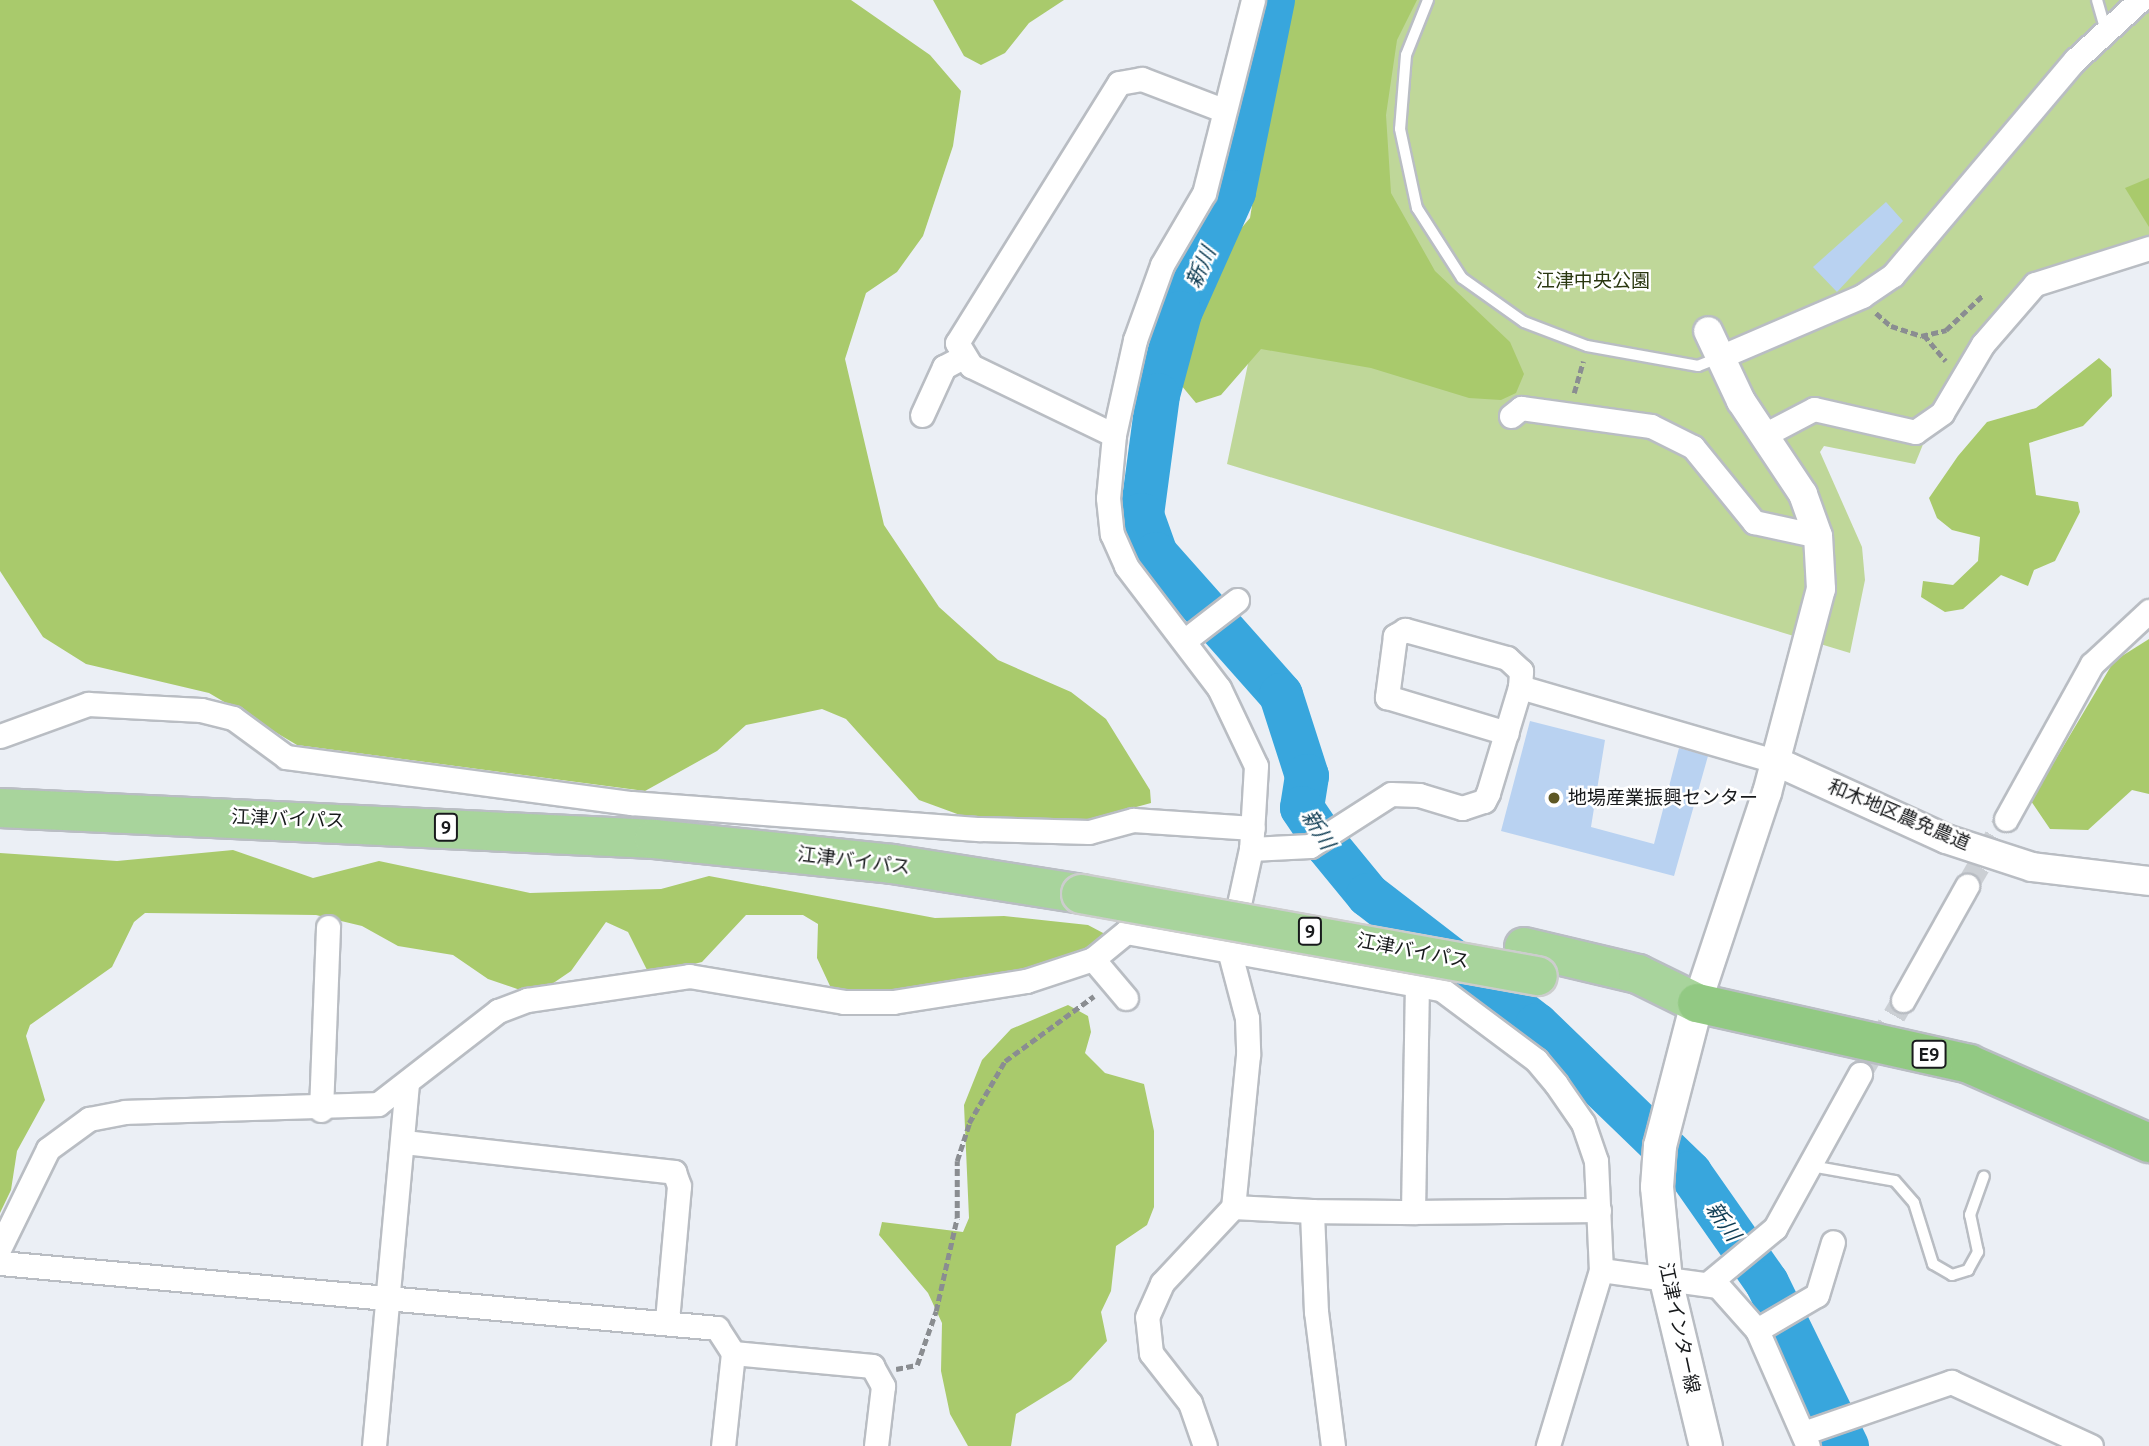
<!DOCTYPE html>
<meta charset="utf-8">
<style>
body{margin:0}
#map{position:relative;width:2149px;height:1446px;overflow:hidden;background:#ebeff5;font-family:Ubuntu,"Noto Sans JP",sans-serif}
div>[style]{position:absolute}
[style*='--x']{left:calc(var(--x)*1px);top:calc(var(--y)*1px);width:calc(var(--w)*1px);rotate:calc(var(--a)*1deg)}
.green>*{inset:0;background:#bfd799}
.forest>*{inset:0;background:#a9ca6c}
.river>*{height:44px;margin:-22px;padding:0 22px;transform-origin:22px;border-radius:22px;background:#38a6dd}
.building>*{inset:0;background:#b9d2f1}
.minor-tunnel>*{height:23px;margin-top:-11.5px;transform-origin:0;background:repeating-linear-gradient(90deg,#cbcfd4 0 23px,transparent 0 34px)}
.path>*{height:4.5px;margin-top:-2.25px;transform-origin:0;background:repeating-linear-gradient(90deg,#8a8d91 0 7px,transparent 0 10.5px)}
.roads{filter:drop-shadow(2px 0 #b9bdc3) drop-shadow(-2px 0 #b9bdc3) drop-shadow(0 2px #b9bdc3) drop-shadow(0 -2px #b9bdc3)}
.service>*{height:10px;margin:-5px;padding:0 5px;transform-origin:5px;border-radius:5px;background:#fff}
.minor>*{height:23px;margin:-11.5px;padding:0 11.5px;transform-origin:11.5px;border-radius:11.5px;background:#fff}
.tertiary>*{height:28px;margin:-14px;padding:0 14px;transform-origin:14px;border-radius:14px;background:#fff}
.secondary>*{height:32px;margin:-16px;padding:0 16px;transform-origin:16px;border-radius:16px;background:#fff}
.trunk>*{height:38px;margin:-19px;padding:0 19px;transform-origin:19px;border-radius:19px;background:#a8d49c}
.motorway>*{height:38px;margin:-19px;padding:0 19px;transform-origin:19px;border-radius:19px;background:#92c983}
.bridges{filter:drop-shadow(2px 0 #cccdcd) drop-shadow(-2px 0 #cccdcd) drop-shadow(0 2px #cccdcd) drop-shadow(0 -2px #cccdcd)}
.trunk-bridge>*{height:38px;margin:-19px;padding:0 19px;transform-origin:19px;border-radius:19px;background:#a8d49c}
.dots>*{width:19px;height:19px;translate:-50% -50%;box-sizing:border-box;border:4px solid #fff;border-radius:50%}
span{translate:-50% -50%;white-space:nowrap;text-align:center;line-height:1.15;-webkit-text-stroke:5px #fff;paint-order:stroke}
.shield-label span{padding:2px 5px;background:#fff;border:2px solid;border-radius:5px;-webkit-text-stroke-width:0}
.shield-label{font-size:18px;color:#181a1c;font-weight:700}
.park-label{font-size:19px;color:#2a3710}
.poi-label{font-size:19px;color:#181a1c}
.left{translate:0 -50%;text-align:left}
.street-label{font-size:19px;color:#181a1c}
.water-label{font-size:21px;color:#0e3c53;font-style:italic}
</style>
<div id="map">
<div class="green">
<div style="clip-path:polygon(1395px 0,2149px 0,2149px 259px,2064px 278px,2035px 297px,2010px 322px,1942px 429px,1924px 442px,1915px 464px,1824px 446px,1820px 452px,1862px 547px,1865px 580px,1850px 653px,1227px 464px,1253px 340px)"></div>
</div>
<div class="forest">
<div style="clip-path:polygon(0 0,851px 0,930px 55px,961px 91px,953px 146px,923px 236px,897px 272px,866px 293px,845px 359px,884px 525px,939px 607px,998px 660px,1071px 692px,1106px 719px,1150px 790px,1151px 803px,1081px 822px,960px 815px,919px 800px,846px 719px,822px 709px,746px 725px,717px 751px,645px 791px,297px 745px,209px 693px,86px 664px,43px 637px,0 571px)"></div>
<div style="clip-path:polygon(933px 0,1064px 0,1029px 23px,1005px 53px,981px 65px,964px 56px)"></div>
<div style="clip-path:polygon(1285px 0,1417px 0,1397px 40px,1386px 115px,1391px 193px,1435px 271px,1510px 342px,1524px 374px,1516px 393px,1501px 400px,1469px 398px,1371px 368px,1261px 349px,1221px 395px,1196px 403px,1176px 379px,1180px 340px,1197px 298px,1220px 253px,1250px 218px)"></div>
<div style="clip-path:polygon(2149px 178px,2149px 227px,2125px 188px)"></div>
<div style="clip-path:polygon(2099px 358px,2111px 369px,2112px 396px,2083px 426px,2029px 443px,2036px 495px,2078px 502px,2080px 512px,2055px 561px,2034px 570px,2028px 586px,2001px 575px,1963px 609px,1945px 612px,1921px 597px,1923px 581px,1953px 585px,1978px 561px,1980px 537px,1952px 530px,1937px 518px,1929px 498px,1958px 456px,1987px 422px,2036px 408px)"></div>
<div style="clip-path:polygon(2149px 639px,2149px 794px,2132px 790px,2088px 830px,2050px 829px,2031px 801px,2114px 661px)"></div>
<div style="clip-path:polygon(233px 850px,313px 878px,379px 861px,530px 893px,661px 889px,709px 876px,935px 918px,1004px 916px,1088px 925px,1105px 934px,1066px 962px,850px 999px,830px 986px,817px 958px,818px 924px,803px 915px,746px 915px,702px 962px,666px 971px,647px 970px,628px 932px,606px 922px,571px 971px,549px 986px,523px 991px,488px 979px,453px 955px,398px 946px,362px 926px,316px 915px,145px 913px,134px 922px,112px 967px,30px 1025px,26px 1036px,45px 1100px,17px 1151px,11px 1190px,0 1213px,0 853px,117px 861px)"></div>
<div style="clip-path:polygon(1068px 1005px,1088px 1016px,1091px 1032px,1085px 1053px,1105px 1073px,1144px 1084px,1154px 1131px,1154px 1207px,1147px 1225px,1116px 1246px,1111px 1291px,1101px 1312px,1107px 1341px,1071px 1380px,1016px 1414px,1011px 1446px,968px 1446px,950px 1414px,941px 1371px,942px 1323px,928px 1293px,879px 1235px,882px 1222px,963px 1232px,969px 1218px,964px 1105px,982px 1060px,1011px 1029px)"></div>
</div>
<div class="river">
<div style="--x:1273;--y:0;--w:196;--a:101.5"></div>
<div style="--x:1234;--y:192;--w:133;--a:114.1"></div>
<div style="--x:1180;--y:313;--w:85;--a:105"></div>
<div style="--x:1158;--y:395;--w:121;--a:97.6"></div>
<div style="--x:1142;--y:515;--w:41;--a:70.3"></div>
<div style="--x:1156;--y:554;--w:188;--a:48.4"></div>
<div style="--x:1281;--y:695;--w:85;--a:72.2"></div>
<div style="--x:1307;--y:776;--w:32;--a:99"></div>
<div style="--x:1302;--y:808;--w:45;--a:56"></div>
<div style="--x:1327;--y:845;--w:65;--a:50.6"></div>
<div style="--x:1368;--y:895;--w:213;--a:37.6"></div>
<div style="--x:1537;--y:1025;--w:213;--a:44"></div>
<div style="--x:1690;--y:1173;--w:134;--a:55"></div>
<div style="--x:1767;--y:1283;--w:182;--a:63.9"></div>
</div>
<div class="building">
<div style="clip-path:polygon(1886px 202px,1903px 221px,1837px 292px,1813px 267px)"></div>
<div style="clip-path:polygon(1530px 721px,1605px 740px,1591px 827px,1654px 844px,1679px 748px,1708px 756px,1674px 876px,1501px 831px)"></div>
</div>
<div class="minor-tunnel">
<div style="--x:1967;--y:886;--w:78;--a:-59.8"></div>
<div style="--x:1860;--y:1074;--w:86;--a:-59.8"></div>
</div>
<div class="path">
<div style="--x:1876;--y:313;--w:20;--a:41"></div>
<div style="--x:1891;--y:326;--w:32;--a:18"></div>
<div style="--x:1921;--y:336;--w:26;--a:-13"></div>
<div style="--x:1946;--y:330;--w:51;--a:-43.4"></div>
<div style="--x:1924;--y:335;--w:34;--a:50"></div>
<div style="--x:1574;--y:393;--w:33;--a:-74"></div>
<div style="--x:896;--y:1369;--w:21;--a:-11"></div>
<div style="--x:917;--y:1365;--w:57;--a:-70.6"></div>
<div style="--x:936;--y:1311;--w:95;--a:-77.3"></div>
<div style="--x:957;--y:1218;--w:57;--a:-90"></div>
<div style="--x:957;--y:1161;--w:40;--a:-72"></div>
<div style="--x:969;--y:1123;--w:72;--a:-59.9"></div>
<div style="--x:1005;--y:1061;--w:110;--a:-36.1"></div>
</div>
<div class="roads">
<div class="service">
<div style="--x:1428;--y:0;--w:59;--a:111.8"></div>
<div style="--x:1406;--y:55;--w:74;--a:94.6"></div>
<div style="--x:1400;--y:129;--w:81;--a:77.9"></div>
<div style="--x:1417;--y:208;--w:83;--a:57.3"></div>
<div style="--x:1462;--y:278;--w:76;--a:35.4"></div>
<div style="--x:1524;--y:322;--w:67;--a:20.9"></div>
<div style="--x:1587;--y:346;--w:113;--a:10.2"></div>
<div style="--x:1698;--y:366;--w:22;--a:-22"></div>
<div style="--x:2097;--y:0;--w:32;--a:74"></div>
<div style="--x:1811;--y:1166;--w:85;--a:10.1"></div>
<div style="--x:1895;--y:1181;--w:29;--a:49"></div>
<div style="--x:1914;--y:1203;--w:64;--a:72.7"></div>
<div style="--x:1933;--y:1264;--w:22;--a:30"></div>
<div style="--x:1952;--y:1275;--w:17;--a:-17"></div>
<div style="--x:1968;--y:1270;--w:21;--a:-61"></div>
<div style="--x:1978;--y:1252;--w:38;--a:-102"></div>
<div style="--x:1970;--y:1215;--w:41;--a:-70.3"></div>
</div>
<div class="minor">
<div style="--x:1253;--y:0;--w:199;--a:104.2"></div>
<div style="--x:1204;--y:193;--w:83;--a:120.3"></div>
<div style="--x:1162;--y:265;--w:80;--a:109.8"></div>
<div style="--x:1135;--y:340;--w:97;--a:102.5"></div>
<div style="--x:1114;--y:435;--w:63;--a:95.4"></div>
<div style="--x:1108;--y:498;--w:36;--a:84"></div>
<div style="--x:1112;--y:534;--w:35;--a:66"></div>
<div style="--x:1126;--y:566;--w:153;--a:52.7"></div>
<div style="--x:1219;--y:688;--w:86;--a:64.6"></div>
<div style="--x:1256;--y:766;--w:83;--a:93.4"></div>
<div style="--x:1251;--y:849;--w:103;--a:102.3"></div>
<div style="--x:1229;--y:950;--w:70;--a:75.2"></div>
<div style="--x:1247;--y:1018;--w:37;--a:88"></div>
<div style="--x:1248;--y:1055;--w:153;--a:95.6"></div>
<div style="--x:1233;--y:1207;--w:79;--a:2.9"></div>
<div style="--x:1720;--y:357;--w:155;--a:-23.2"></div>
<div style="--x:1862;--y:296;--w:37;--a:-34"></div>
<div style="--x:1893;--y:275;--w:282;--a:-49.8"></div>
<div style="--x:2075;--y:60;--w:88;--a:-42.7"></div>
<div style="--x:922;--y:415;--w:53;--a:-65.4"></div>
<div style="--x:944;--y:367;--w:19;--a:-28"></div>
<div style="--x:1511;--y:416;--w:13;--a:-39"></div>
<div style="--x:1521;--y:408;--w:131;--a:7.9"></div>
<div style="--x:1651;--y:426;--w:47;--a:26.6"></div>
<div style="--x:1693;--y:447;--w:97;--a:50.9"></div>
<div style="--x:1754;--y:522;--w:66;--a:12.3"></div>
<div style="--x:1768;--y:433;--w:52;--a:-27.6"></div>
<div style="--x:1814;--y:409;--w:104;--a:12.8"></div>
<div style="--x:1915;--y:432;--w:33;--a:-35"></div>
<div style="--x:1942;--y:413;--w:80;--a:-59.3"></div>
<div style="--x:1983;--y:344;--w:79;--a:-49.1"></div>
<div style="--x:2035;--y:284;--w:120;--a:-17.5"></div>
<div style="--x:1114;--y:435;--w:159;--a:-154.2"></div>
<div style="--x:971;--y:366;--w:27;--a:-121"></div>
<div style="--x:957;--y:343;--w:306;--a:-58.1"></div>
<div style="--x:1119;--y:83;--w:23;--a:-10"></div>
<div style="--x:1142;--y:79;--w:87;--a:20.9"></div>
<div style="--x:1184;--y:641;--w:67;--a:-37.7"></div>
<div style="--x:1520;--y:687;--w:266;--a:16.2"></div>
<div style="--x:0;--y:736;--w:94;--a:-20"></div>
<div style="--x:88;--y:704;--w:113;--a:3"></div>
<div style="--x:201;--y:710;--w:33;--a:14"></div>
<div style="--x:233;--y:718;--w:66;--a:36.3"></div>
<div style="--x:286;--y:757;--w:348;--a:7.6"></div>
<div style="--x:631;--y:803;--w:350;--a:4.3"></div>
<div style="--x:980;--y:829;--w:109;--a:1.6"></div>
<div style="--x:1089;--y:832;--w:46;--a:-15.3"></div>
<div style="--x:1133;--y:820;--w:120;--a:3.8"></div>
<div style="--x:2006;--y:819;--w:177;--a:-61"></div>
<div style="--x:2092;--y:664;--w:78;--a:-42.9"></div>
<div style="--x:1251;--y:849;--w:59;--a:-2.9"></div>
<div style="--x:1310;--y:846;--w:96;--a:-32.7"></div>
<div style="--x:1391;--y:794;--w:28;--a:2"></div>
<div style="--x:1419;--y:795;--w:45;--a:16.8"></div>
<div style="--x:1462;--y:808;--w:23;--a:-18"></div>
<div style="--x:1484;--y:801;--w:9;--a:-63"></div>
<div style="--x:1488;--y:793;--w:111;--a:-73.2"></div>
<div style="--x:1520;--y:687;--w:16;--a:-86"></div>
<div style="--x:1521;--y:671;--w:19;--a:-137"></div>
<div style="--x:1507;--y:658;--w:106;--a:-164.6"></div>
<div style="--x:1405;--y:630;--w:12;--a:149"></div>
<div style="--x:1395;--y:636;--w:62;--a:97.5"></div>
<div style="--x:1387;--y:697;--w:125;--a:16.7"></div>
<div style="--x:1093;--y:959;--w:51;--a:49.8"></div>
<div style="--x:1903;--y:1000;--w:131;--a:-60.7"></div>
<div style="--x:321;--y:1110;--w:183;--a:-87.8"></div>
<div style="--x:404;--y:1142;--w:272;--a:6.3"></div>
<div style="--x:674;--y:1172;--w:15;--a:70"></div>
<div style="--x:679;--y:1186;--w:136;--a:95.1"></div>
<div style="--x:1413;--y:1212;--w:186;--a:-0.6"></div>
<div style="--x:0;--y:1247;--w:109;--a:-63.9"></div>
<div style="--x:48;--y:1149;--w:51;--a:-36.2"></div>
<div style="--x:89;--y:1119;--w:37;--a:-11"></div>
<div style="--x:125;--y:1112;--w:253;--a:-1.8"></div>
<div style="--x:378;--y:1104;--w:152;--a:-37.8"></div>
<div style="--x:498;--y:1011;--w:31;--a:-21"></div>
<div style="--x:527;--y:1000;--w:164;--a:-8.4"></div>
<div style="--x:689;--y:976;--w:157;--a:9.5"></div>
<div style="--x:844;--y:1002;--w:49;--a:0"></div>
<div style="--x:893;--y:1002;--w:135;--a:-9"></div>
<div style="--x:1026;--y:981;--w:71;--a:-18.2"></div>
<div style="--x:1093;--y:959;--w:43;--a:-39.3"></div>
<div style="--x:1126;--y:932;--w:320;--a:10.3"></div>
<div style="--x:1441;--y:989;--w:119;--a:36.8"></div>
<div style="--x:1536;--y:1060;--w:31;--a:50"></div>
<div style="--x:1556;--y:1084;--w:47;--a:55.3"></div>
<div style="--x:1583;--y:1123;--w:40;--a:71.1"></div>
<div style="--x:1596;--y:1161;--w:109;--a:87.4"></div>
<div style="--x:1601;--y:1270;--w:184;--a:106.8"></div>
<div style="--x:0;--y:1263;--w:720;--a:5.18"></div>
<div style="--x:717;--y:1328;--w:30;--a:57"></div>
<div style="--x:733;--y:1353;--w:94;--a:96.1"></div>
<div style="--x:1601;--y:1270;--w:118;--a:7.8"></div>
<div style="--x:1718;--y:1286;--w:59;--a:48.4"></div>
<div style="--x:1757;--y:1330;--w:127;--a:66.3"></div>
<div style="--x:1711;--y:1281;--w:83;--a:-39.6"></div>
<div style="--x:1775;--y:1228;--w:176;--a:-61.1"></div>
<div style="--x:1757;--y:1330;--w:69;--a:-30.3"></div>
<div style="--x:1817;--y:1295;--w:55;--a:-73.2"></div>
<div style="--x:733;--y:1353;--w:140;--a:5.3"></div>
<div style="--x:872;--y:1366;--w:23;--a:61"></div>
<div style="--x:883;--y:1386;--w:60;--a:96.7"></div>
<div style="--x:1803;--y:1433;--w:157;--a:-19"></div>
<div style="--x:1951;--y:1382;--w:154;--a:24.6"></div>
<div style="--x:374;--y:1446;--w:363;--a:-84.8"></div>
<div style="--x:1205;--y:1446;--w:46;--a:-109.2"></div>
<div style="--x:1190;--y:1403;--w:63;--a:-128"></div>
<div style="--x:1151;--y:1353;--w:36;--a:-96"></div>
<div style="--x:1147;--y:1317;--w:37;--a:-66"></div>
<div style="--x:1162;--y:1283;--w:104;--a:-46.9"></div>
<div style="--x:1333;--y:1446;--w:135;--a:-97.2"></div>
<div style="--x:1316;--y:1312;--w:101;--a:-92.3"></div>
<div style="--x:1312;--y:1211;--w:101;--a:0.6"></div>
<div style="--x:1413;--y:1212;--w:229;--a:-89"></div>
</div>
<div class="tertiary">
<div style="--x:1775;--y:761;--w:188;--a:24.5"></div>
<div style="--x:1946;--y:839;--w:90;--a:18"></div>
<div style="--x:2032;--y:867;--w:118;--a:6.8"></div>
<div style="--x:1697;--y:1003;--w:221;--a:-71.6"></div>
<div style="--x:1767;--y:793;--w:211;--a:-75.2"></div>
<div style="--x:1821;--y:589;--w:53;--a:-93.2"></div>
<div style="--x:1818;--y:536;--w:45;--a:-109.7"></div>
<div style="--x:1803;--y:494;--w:112;--a:-123.7"></div>
<div style="--x:1741;--y:401;--w:77;--a:-115.2"></div>
</div>
<div class="secondary">
<div style="--x:1697;--y:1003;--w:148;--a:104.5"></div>
<div style="--x:1660;--y:1146;--w:41;--a:94.2"></div>
<div style="--x:1657;--y:1187;--w:93;--a:84.5"></div>
<div style="--x:1666;--y:1280;--w:171;--a:76.5"></div>
</div>
<div class="trunk">
<div style="--x:0;--y:808;--w:655;--a:2.71"></div>
<div style="--x:654;--y:839;--w:239;--a:6"></div>
<div style="--x:892;--y:864;--w:191;--a:9"></div>
<div style="--x:1524;--y:947;--w:117;--a:13.3"></div>
<div style="--x:1638;--y:974;--w:66;--a:26.2"></div>
</div>
<div class="motorway">
<div style="--x:1697;--y:1003;--w:279;--a:12.6"></div>
<div style="--x:1969;--y:1064;--w:197;--a:23.7"></div>
</div>
</div>
<div class="bridges">
<div class="trunk-bridge">
<div style="--x:1081;--y:894;--w:464;--a:10.2"></div>
</div>
</div>
<div class="dots">
<div style="left:1554px;top:798px;background:#5e5723"></div>
</div>
<div class="shield-label">
<span style="left:446px;top:827px">9</span>
<span style="left:1310px;top:931px">9</span>
<span style="left:1929px;top:1054px">E9</span>
</div>
<div class="park-label">
<span style="left:1593px;top:281px">江津中央公園</span>
</div>
<div class="poi-label">
<span class="left" style="left:1568px;top:798px">地場産業振興センター</span>
</div>
<div class="street-label">
<span style="left:1899px;top:815px;rotate:23deg">和木地区農免農道</span>
<span style="left:288px;top:819px;rotate:2deg">江津バイパス</span>
<span style="left:854px;top:861px;rotate:7deg">江津バイパス</span>
<span style="left:1413px;top:951px;rotate:11deg">江津バイパス</span>
<span style="left:1679px;top:1328px;rotate:78deg">江津インター線</span>
</div>
<div class="water-label">
<span style="left:1200px;top:267px;rotate:-66deg">新川</span>
<span style="left:1319px;top:829px;rotate:58deg">新川</span>
<span style="left:1724px;top:1221px;rotate:55deg">新川</span>
</div>
</div>
